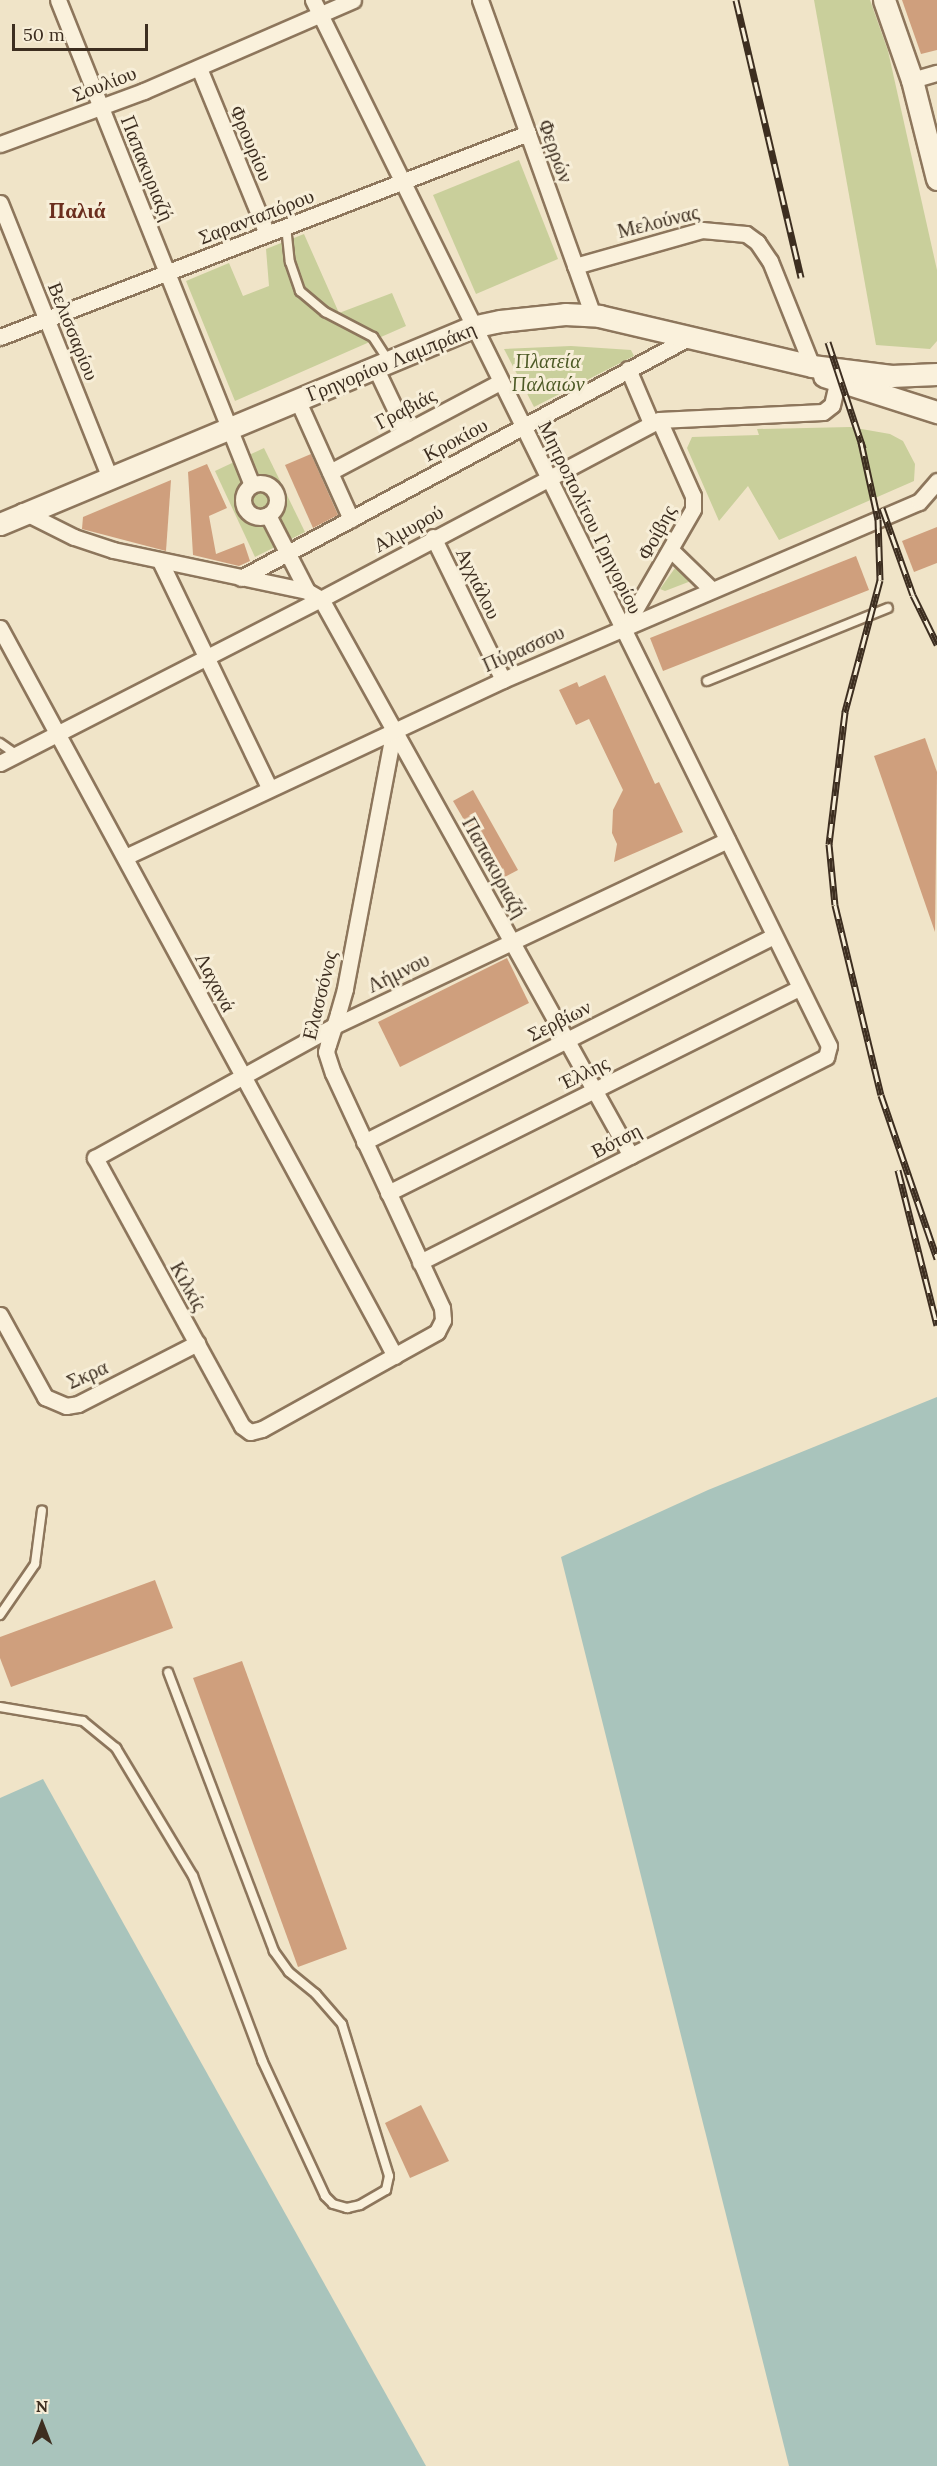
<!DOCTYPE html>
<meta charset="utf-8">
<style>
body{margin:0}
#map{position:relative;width:937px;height:2466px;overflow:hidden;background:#f0e4c8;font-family:Lora,serif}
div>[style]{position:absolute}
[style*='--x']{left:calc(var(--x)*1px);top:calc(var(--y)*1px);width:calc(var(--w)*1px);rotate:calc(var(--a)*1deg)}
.green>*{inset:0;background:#c9cf9b}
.water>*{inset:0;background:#a9c4bc}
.building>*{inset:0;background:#cf9f7d}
.roads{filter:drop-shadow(2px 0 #8d765c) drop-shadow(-2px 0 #8d765c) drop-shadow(0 2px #8d765c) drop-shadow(0 -2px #8d765c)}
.lane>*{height:8px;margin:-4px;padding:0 4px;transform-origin:4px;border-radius:4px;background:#faf1dc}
.street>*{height:15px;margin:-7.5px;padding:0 7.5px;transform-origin:7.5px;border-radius:7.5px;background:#faf1dc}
.street>.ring{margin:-7.5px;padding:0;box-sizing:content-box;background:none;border:15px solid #faf1dc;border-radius:50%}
.secondary>*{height:21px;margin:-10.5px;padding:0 10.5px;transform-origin:10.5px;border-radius:10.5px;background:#faf1dc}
.rail>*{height:7px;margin-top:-3.5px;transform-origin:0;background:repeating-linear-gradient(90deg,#f7eed8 0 14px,#3d2e20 0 28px);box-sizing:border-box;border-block:2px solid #3d2e20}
span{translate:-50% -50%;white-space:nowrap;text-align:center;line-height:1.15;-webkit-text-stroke:6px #f7eed8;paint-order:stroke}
.street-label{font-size:20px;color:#3d2e20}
.park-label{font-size:20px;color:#4d5a26;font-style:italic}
.neighbourhood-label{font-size:21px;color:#6b2e1e;font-weight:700}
.north{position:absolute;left:12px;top:2394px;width:60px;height:60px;-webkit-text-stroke:4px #f7eed8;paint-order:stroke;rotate:0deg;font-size:16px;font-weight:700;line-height:24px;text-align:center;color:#3d2e20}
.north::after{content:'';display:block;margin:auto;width:21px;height:27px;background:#3d2e20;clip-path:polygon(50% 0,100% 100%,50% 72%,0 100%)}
.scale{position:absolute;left:12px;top:24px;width:136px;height:27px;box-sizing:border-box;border:3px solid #3d2e20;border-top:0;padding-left:8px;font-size:18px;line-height:21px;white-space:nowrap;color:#3d2e20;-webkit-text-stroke:4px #f7eed8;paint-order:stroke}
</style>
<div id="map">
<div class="green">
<div style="clip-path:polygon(814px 0,870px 0,888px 51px,937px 270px,937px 341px,930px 349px,876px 345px)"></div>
<div style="clip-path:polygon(519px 160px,558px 259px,476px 294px,433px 195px)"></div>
<div style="clip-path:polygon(304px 234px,339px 313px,392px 293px,406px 326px,235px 401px,186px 281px,229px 263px,243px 296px,269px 286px,266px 249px)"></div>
<div style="clip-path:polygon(571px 346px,631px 350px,634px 356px,534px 407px,504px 349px)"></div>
<div style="clip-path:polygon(850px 427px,890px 434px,903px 441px,915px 464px,914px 481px,779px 540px,748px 486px,719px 521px,687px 448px,692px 437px,759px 435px,757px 429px)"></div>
<div style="clip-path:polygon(264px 448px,305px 532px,255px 557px,215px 471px)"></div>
<div style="clip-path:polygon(675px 568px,691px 581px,665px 591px,660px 589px)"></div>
</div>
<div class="water">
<div style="clip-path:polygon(937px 1397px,937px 2466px,789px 2466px,561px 1557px,708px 1490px)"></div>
<div style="clip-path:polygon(43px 1779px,426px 2466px,0 2466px,0 1798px)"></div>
</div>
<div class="building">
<div style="clip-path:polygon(902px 0,937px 0,937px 50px,921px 54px)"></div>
<div style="clip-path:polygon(311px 454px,338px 515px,313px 528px,285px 465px)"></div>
<div style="clip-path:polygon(207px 464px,227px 508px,209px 516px,216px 554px,244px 543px,250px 561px,239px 566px,193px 555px,188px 472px)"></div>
<div style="clip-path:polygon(171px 480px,166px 551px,82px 529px,83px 517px)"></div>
<div style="clip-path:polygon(937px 527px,937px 563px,914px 572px,902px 541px)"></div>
<div style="clip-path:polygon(856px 556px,869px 590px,663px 671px,650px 638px)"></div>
<div style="clip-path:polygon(605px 675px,655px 784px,659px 782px,683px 832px,614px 862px,617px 844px,612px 833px,613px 810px,623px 790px,589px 719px,576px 725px,559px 690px,577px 682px,579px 687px)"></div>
<div style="clip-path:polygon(925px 738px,937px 772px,935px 932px,874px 756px)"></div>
<div style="clip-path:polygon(473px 790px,518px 870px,499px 880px,453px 801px)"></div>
<div style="clip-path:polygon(507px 958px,529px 1003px,400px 1067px,378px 1022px)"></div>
<div style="clip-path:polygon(155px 1580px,173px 1628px,11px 1687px,0 1658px,0 1637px)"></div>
<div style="clip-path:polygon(242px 1661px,347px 1949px,298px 1967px,193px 1678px)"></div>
<div style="clip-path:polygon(421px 2105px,449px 2161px,410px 2178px,385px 2123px)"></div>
</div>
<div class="roads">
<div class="lane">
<div style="--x:286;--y:226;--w:36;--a:84"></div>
<div style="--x:290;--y:262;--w:31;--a:71"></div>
<div style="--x:300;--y:291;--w:33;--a:40"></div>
<div style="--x:325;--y:312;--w:54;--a:27.5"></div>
<div style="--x:373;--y:337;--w:27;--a:57"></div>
<div style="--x:707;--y:681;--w:195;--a:-22"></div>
<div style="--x:0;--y:743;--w:19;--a:35"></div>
<div style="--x:0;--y:1615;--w:62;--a:-55.5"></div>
<div style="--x:35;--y:1564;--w:54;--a:-82.6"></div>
<div style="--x:0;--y:1707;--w:84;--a:9.6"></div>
<div style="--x:83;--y:1721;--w:43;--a:39.3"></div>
<div style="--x:116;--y:1748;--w:149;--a:59"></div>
<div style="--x:193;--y:1876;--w:197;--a:69.4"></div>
<div style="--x:262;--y:2060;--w:150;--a:65.1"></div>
<div style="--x:325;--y:2196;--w:11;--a:45"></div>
<div style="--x:333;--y:2204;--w:15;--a:16"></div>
<div style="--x:347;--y:2208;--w:13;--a:-13"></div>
<div style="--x:360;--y:2205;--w:30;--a:-30"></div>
<div style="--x:386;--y:2190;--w:14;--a:-78"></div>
<div style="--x:389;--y:2176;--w:159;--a:-107.2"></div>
<div style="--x:342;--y:2024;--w:40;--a:-131"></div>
<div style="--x:316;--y:1994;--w:35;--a:-141"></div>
<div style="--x:289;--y:1972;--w:26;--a:-126"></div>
<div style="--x:274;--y:1951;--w:298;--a:-110.8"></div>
</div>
<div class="street">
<div style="--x:58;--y:0;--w:522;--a:68.2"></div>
<div style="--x:313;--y:0;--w:1166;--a:63.74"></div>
<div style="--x:829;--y:1046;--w:11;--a:105"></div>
<div style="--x:826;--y:1057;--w:455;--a:153.2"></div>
<div style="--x:480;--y:0;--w:335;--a:70.3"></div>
<div style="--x:199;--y:68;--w:179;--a:67.7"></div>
<div style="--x:912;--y:80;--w:26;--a:-16"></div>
<div style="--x:0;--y:144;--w:153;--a:-20.2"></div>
<div style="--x:144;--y:91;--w:228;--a:-23.5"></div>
<div style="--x:0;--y:203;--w:294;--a:68.2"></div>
<div style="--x:575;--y:266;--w:132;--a:-15.8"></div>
<div style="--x:702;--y:230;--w:44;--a:5.2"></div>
<div style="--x:746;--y:234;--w:14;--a:36"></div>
<div style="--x:757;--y:242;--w:23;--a:56"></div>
<div style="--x:770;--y:261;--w:113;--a:68.2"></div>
<div style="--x:0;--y:337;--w:566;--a:-21.12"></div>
<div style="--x:375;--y:367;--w:72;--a:64.5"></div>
<div style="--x:628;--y:369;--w:59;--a:66.9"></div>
<div style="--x:297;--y:399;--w:132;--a:65.8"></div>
<div style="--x:330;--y:472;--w:192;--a:-27.9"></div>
<div class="ring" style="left:243px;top:483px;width:19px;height:19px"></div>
<div style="--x:22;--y:511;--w:58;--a:26.6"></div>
<div style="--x:74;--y:537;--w:41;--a:18.4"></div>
<div style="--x:113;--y:550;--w:198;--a:11.9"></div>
<div style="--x:307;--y:591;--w:16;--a:30"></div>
<div style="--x:321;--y:599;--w:637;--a:60.9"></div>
<div style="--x:268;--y:515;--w:85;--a:62.8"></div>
<div style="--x:433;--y:537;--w:159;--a:63.9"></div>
<div style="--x:672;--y:551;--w:54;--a:44.3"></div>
<div style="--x:161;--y:563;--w:249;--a:64.3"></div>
<div style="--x:241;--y:578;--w:510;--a:-28.22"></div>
<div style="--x:625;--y:627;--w:136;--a:-60"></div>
<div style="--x:693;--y:509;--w:13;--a:-90"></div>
<div style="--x:693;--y:496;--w:83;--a:-114.1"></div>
<div style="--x:0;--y:628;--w:828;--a:61.52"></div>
<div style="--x:394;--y:729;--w:265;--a:100.7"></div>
<div style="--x:345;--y:989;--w:26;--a:106"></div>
<div style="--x:338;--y:1014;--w:32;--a:108"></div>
<div style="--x:328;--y:1044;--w:8;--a:104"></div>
<div style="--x:326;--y:1052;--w:22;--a:72"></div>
<div style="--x:333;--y:1073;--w:259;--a:65.1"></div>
<div style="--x:442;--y:1308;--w:12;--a:85"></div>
<div style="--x:443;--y:1320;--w:13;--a:117"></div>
<div style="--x:437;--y:1332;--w:200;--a:151"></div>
<div style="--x:262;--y:1429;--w:12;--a:166"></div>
<div style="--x:250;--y:1432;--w:10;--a:-143"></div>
<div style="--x:242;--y:1426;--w:306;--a:-118.7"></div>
<div style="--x:95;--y:1158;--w:273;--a:-28.9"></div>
<div style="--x:334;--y:1026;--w:435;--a:-25.3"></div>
<div style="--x:0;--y:763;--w:360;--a:-27.1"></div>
<div style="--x:321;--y:599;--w:382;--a:-27.9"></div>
<div style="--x:659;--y:420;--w:164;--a:-2.8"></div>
<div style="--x:823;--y:412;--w:11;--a:-38"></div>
<div style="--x:832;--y:405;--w:23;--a:-77"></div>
<div style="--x:125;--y:857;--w:417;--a:-25.1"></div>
<div style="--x:503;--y:680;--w:452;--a:-23.2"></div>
<div style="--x:919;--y:502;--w:28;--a:-49"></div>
<div style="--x:364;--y:1142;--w:458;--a:-26.7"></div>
<div style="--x:388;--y:1193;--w:458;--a:-26.5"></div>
<div style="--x:0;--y:1315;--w:94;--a:61.2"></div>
<div style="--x:45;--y:1397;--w:23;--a:23"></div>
<div style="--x:66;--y:1406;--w:12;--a:-9"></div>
<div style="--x:78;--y:1404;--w:134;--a:-27.1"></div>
</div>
<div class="secondary">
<div style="--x:884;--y:0;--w:85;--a:70.7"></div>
<div style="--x:912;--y:80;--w:102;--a:75.8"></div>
<div style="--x:824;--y:376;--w:119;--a:17.7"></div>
<div style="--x:0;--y:524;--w:511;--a:-22.65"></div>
<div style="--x:472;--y:327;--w:29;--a:-12"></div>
<div style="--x:500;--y:321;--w:65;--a:-6.1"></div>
<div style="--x:565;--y:314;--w:34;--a:3"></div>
<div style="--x:599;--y:316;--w:219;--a:13.2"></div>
<div style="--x:812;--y:366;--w:80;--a:7.2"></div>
<div style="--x:891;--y:376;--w:46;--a:-2.5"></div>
</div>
</div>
<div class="rail">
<div style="--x:736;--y:0;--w:285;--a:76.8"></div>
<div style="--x:828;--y:342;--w:112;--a:71.7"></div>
<div style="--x:861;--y:442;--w:79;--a:77.6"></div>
<div style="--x:878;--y:519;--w:61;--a:88.1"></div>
<div style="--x:880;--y:580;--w:137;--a:104.9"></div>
<div style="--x:845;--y:712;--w:133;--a:96.9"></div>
<div style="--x:829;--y:844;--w:61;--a:84.4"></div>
<div style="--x:835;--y:905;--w:195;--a:76.4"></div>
<div style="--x:881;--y:1095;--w:173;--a:71.1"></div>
<div style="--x:882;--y:508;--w:92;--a:70.4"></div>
<div style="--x:913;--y:595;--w:55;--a:63.9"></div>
<div style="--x:898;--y:1170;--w:160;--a:75.9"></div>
</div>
<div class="street-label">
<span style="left:104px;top:83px;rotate:-21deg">Σουλίου</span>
<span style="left:252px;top:143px;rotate:67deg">Φρουρίου</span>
<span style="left:556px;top:151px;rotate:70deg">Φερρών</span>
<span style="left:148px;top:168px;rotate:68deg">Παπακυριαζή</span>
<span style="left:256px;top:216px;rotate:-21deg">Σαρανταπόρου</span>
<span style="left:658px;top:221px;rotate:-14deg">Μελούνας</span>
<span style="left:74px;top:331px;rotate:68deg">Βελισσαρίου</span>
<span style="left:391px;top:361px;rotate:-22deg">Γρηγορίου Λαμπράκη</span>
<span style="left:405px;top:408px;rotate:-28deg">Γραβιάς</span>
<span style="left:455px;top:439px;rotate:-28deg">Κροκίου</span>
<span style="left:591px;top:517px;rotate:64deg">Μητροπολίτου Γρηγορίου</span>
<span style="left:408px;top:528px;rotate:-29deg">Αλμυρού</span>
<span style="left:656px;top:532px;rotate:-62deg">Φοίβης</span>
<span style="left:479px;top:583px;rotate:64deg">Αγχιάλου</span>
<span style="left:523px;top:648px;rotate:-24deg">Πύρασσου</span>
<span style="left:495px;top:867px;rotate:61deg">Παπακυριαζή</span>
<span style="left:398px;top:972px;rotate:-26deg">Λήμνου</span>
<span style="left:216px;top:982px;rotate:62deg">Λαχανά</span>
<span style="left:319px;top:995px;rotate:-76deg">Ελασσόνος</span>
<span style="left:559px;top:1020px;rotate:-27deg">Σερβίων</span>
<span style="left:584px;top:1072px;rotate:-26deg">Έλλης</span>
<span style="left:616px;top:1140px;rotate:-27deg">Βότση</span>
<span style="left:189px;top:1286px;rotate:61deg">Κιλκίς</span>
<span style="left:87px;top:1374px;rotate:-24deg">Σκρα</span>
</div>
<div class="park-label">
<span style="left:548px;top:372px">Πλατεία<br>Παλαιών</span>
</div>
<div class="neighbourhood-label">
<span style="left:77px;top:211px">Παλιά</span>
</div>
<div class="north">N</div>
<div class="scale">50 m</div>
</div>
